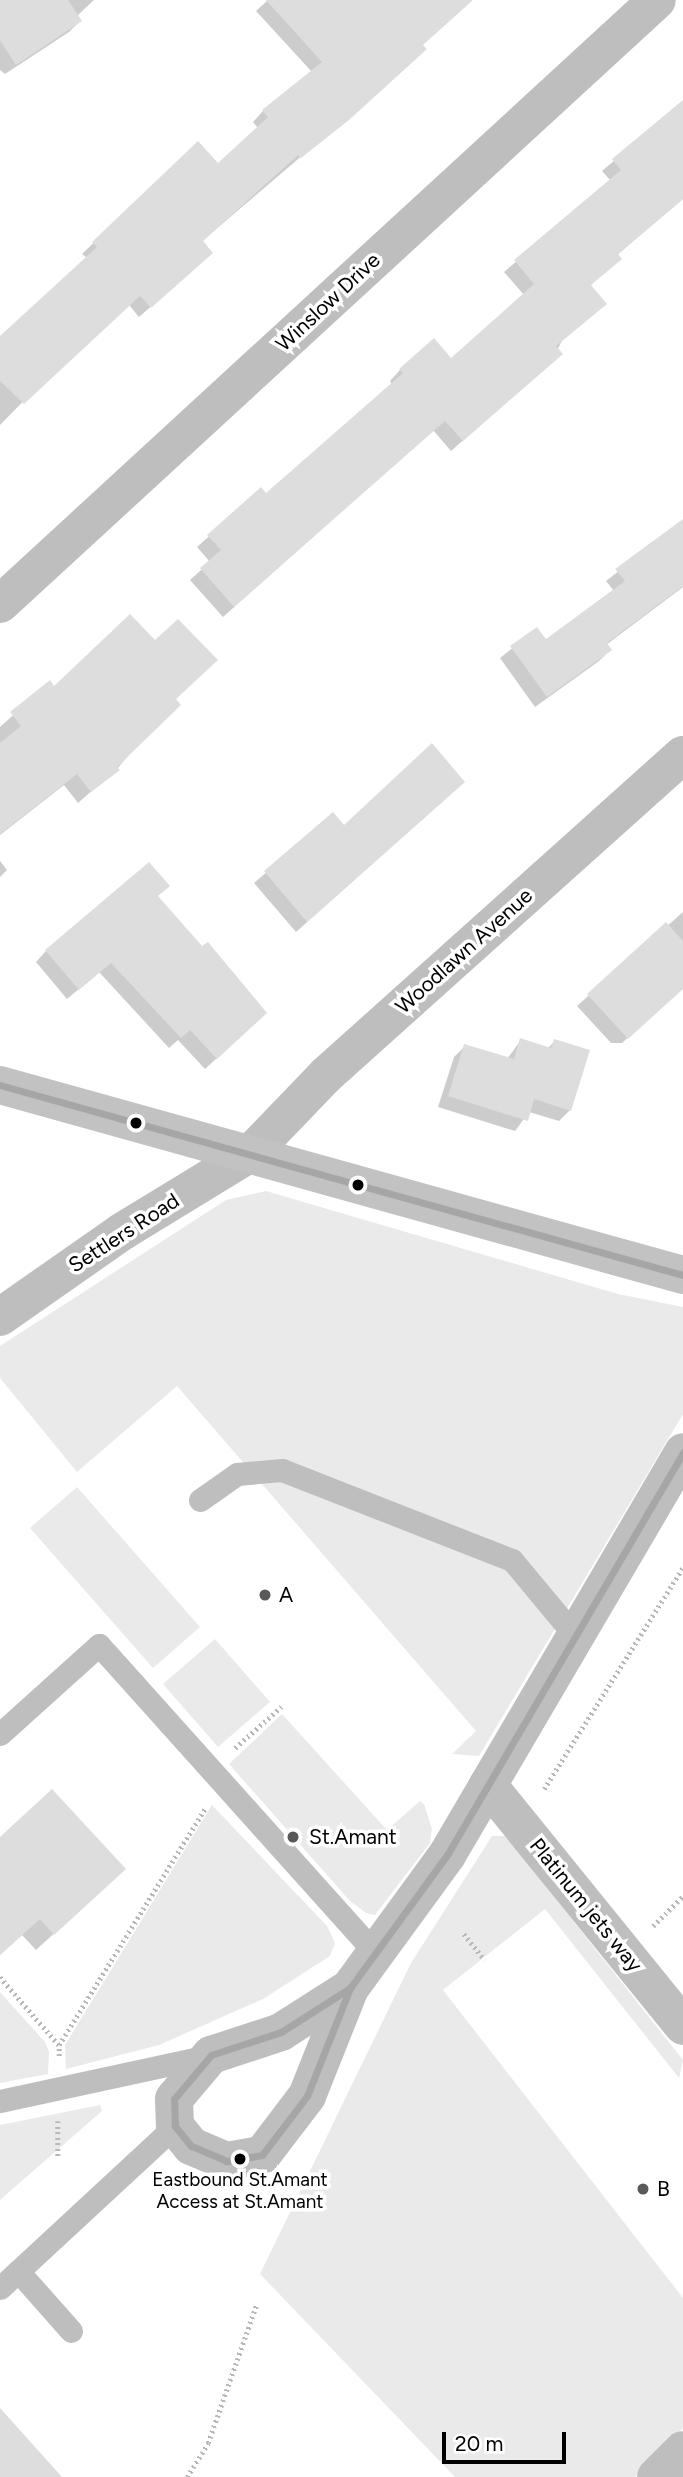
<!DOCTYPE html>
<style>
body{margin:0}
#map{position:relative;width:683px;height:2477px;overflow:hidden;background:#fff;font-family:Figtree,sans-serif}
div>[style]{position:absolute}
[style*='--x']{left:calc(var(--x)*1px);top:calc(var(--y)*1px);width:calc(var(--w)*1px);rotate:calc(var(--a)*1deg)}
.green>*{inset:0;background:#eaeaea}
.shadow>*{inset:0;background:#0003}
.building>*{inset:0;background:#ddd}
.path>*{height:4.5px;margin-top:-2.25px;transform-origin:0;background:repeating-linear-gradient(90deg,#b8b8b8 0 2px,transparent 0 5.5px)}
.lane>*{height:23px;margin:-11.5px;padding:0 11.5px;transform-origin:11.5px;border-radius:11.5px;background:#bebebe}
.street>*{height:38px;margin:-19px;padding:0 19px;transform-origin:19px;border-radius:19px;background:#bebebe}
.secondary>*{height:38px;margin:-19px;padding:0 19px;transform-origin:19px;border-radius:19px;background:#c2c2c2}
.bus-1>*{height:7px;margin:-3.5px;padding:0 3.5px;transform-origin:3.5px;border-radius:3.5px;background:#a6a6a6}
.dots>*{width:19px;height:19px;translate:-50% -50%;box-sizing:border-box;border:4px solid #fff;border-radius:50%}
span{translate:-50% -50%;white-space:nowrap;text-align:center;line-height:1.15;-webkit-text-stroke:7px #fff;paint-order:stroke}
.bus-label{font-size:19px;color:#000}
.street-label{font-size:21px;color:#000}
.poi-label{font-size:21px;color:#000}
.left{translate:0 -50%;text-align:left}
.scale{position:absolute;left:442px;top:2432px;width:124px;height:32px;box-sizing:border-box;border:4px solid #000;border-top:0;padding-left:9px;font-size:21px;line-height:24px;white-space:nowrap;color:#000;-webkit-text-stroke:5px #fff;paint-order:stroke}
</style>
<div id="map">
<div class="green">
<div style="clip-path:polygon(266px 1191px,618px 1294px,683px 1307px,683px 1414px,479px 1756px,452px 1754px,476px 1731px,177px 1386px,77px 1472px,0 1378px,0 1346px,226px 1200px)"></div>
<div style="clip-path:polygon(77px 1487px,200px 1627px,153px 1668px,30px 1528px)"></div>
<div style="clip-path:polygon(215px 1639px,270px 1702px,218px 1747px,163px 1684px)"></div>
<div style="clip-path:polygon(282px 1714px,387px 1830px,420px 1801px,424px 1804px,432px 1829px,430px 1843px,375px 1915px,366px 1913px,350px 1901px,229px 1764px)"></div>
<div style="clip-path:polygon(212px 1805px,327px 1926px,335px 1943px,330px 1956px,263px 1999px,159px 2045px,66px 2069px,65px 2045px)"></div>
<div style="clip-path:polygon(492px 1836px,506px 1836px,683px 2060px,679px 2078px,545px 1909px,443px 1990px,683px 2298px,683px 2428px,635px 2477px,455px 2477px,260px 2274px,411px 1963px)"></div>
<div style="clip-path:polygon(0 1992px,45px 2042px,49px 2052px,48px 2074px,0 2083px)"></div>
<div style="clip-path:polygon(100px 2105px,102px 2111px,0 2200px,0 2125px)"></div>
</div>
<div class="shadow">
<div style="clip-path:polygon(10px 0,94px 0,77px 16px,80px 21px,69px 32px,5px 74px,0 70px,0 7px)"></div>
<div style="clip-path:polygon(268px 0,471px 0,421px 46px,414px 60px,201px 242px,200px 263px,139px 317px,129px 305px,63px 361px,0 425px,0 339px,87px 258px,82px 254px,198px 143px,218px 165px,258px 128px,253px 122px,263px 111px,312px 72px,256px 11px)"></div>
<div style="clip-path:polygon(683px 102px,683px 199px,617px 255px,590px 286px,550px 364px,451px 451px,433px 430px,223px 617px,190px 580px,210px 562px,197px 547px,261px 490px,266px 495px,392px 384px,390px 381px,400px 370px,450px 360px,524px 295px,504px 272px,611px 181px,602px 171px)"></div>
<div style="clip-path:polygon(683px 521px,683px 587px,606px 645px,610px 650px,599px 661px,535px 707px,500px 658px,536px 629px,545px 642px,614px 591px,606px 581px)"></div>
<div style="clip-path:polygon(49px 683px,54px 689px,174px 700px,117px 769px,78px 803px,64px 785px,0 835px,0 727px)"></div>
<div style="clip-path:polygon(452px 793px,296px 932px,254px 883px,333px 815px,344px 828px)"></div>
<div style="clip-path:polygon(0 861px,7px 870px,0 877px)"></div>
<div style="clip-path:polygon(157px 897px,254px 1024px,205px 1069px,178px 1040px,169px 1048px,99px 972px,67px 999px,36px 962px,46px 951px)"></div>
<div style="clip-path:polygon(683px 912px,683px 988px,622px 1043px,611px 1043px,577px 1006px)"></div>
<div style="clip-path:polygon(521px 1040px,547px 1049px,555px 1041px,570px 1110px,559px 1121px,529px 1112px,515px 1131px,438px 1107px,454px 1057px,465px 1046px,507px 1059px)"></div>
<div style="clip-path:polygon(0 1840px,107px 1885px,36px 1950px,22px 1935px,0 1955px)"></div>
</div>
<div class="building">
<div style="clip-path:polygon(0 0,68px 0,82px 21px,16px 65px,0 40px)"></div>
<div style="clip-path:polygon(266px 0,473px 0,423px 45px,427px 49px,349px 120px,301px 158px,298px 155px,203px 241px,213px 253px,151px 308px,140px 296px,24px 404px,0 381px,0 336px,97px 247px,92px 242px,198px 141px,218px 163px,268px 117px,262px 110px,322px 62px)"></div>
<div style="clip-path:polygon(683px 100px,683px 199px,618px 254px,622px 259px,591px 285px,607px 304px,556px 346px,563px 354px,463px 441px,445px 421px,234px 607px,200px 568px,221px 550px,207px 535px,261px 487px,266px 493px,403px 373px,399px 369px,434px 338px,451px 358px,534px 284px,514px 260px,621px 170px,612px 159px)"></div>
<div style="clip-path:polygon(683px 519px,683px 586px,607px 643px,612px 650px,547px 697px,510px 646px,537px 627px,546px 639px,625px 581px,615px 569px)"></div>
<div style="clip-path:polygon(130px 614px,155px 640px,178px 619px,218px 660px,176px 699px,181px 705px,117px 767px,120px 770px,91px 792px,77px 774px,0 834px,0 743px,21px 726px,10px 712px,50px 680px,54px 686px)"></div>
<div style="clip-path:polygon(432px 743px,465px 782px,307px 922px,264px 871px,333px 812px,344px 825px)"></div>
<div style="clip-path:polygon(149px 862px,170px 886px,158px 896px,202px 946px,208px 942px,267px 1013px,217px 1059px,190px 1030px,181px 1038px,111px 963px,79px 990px,45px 950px)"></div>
<div style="clip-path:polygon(666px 922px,683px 941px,683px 989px,628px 1039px,587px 994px)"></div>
<div style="clip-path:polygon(520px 1038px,551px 1048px,554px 1039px,590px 1050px,571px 1111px,534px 1099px,528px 1121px,448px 1096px,464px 1044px,514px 1059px)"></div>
<div style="clip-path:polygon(52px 1789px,126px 1869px,54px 1935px,40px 1919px,0 1955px,0 1837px)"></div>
<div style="clip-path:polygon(0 2408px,62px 2477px,0 2477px)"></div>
</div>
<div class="path">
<div style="--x:235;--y:1748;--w:62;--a:-41.7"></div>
<div style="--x:544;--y:1789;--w:262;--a:-57.9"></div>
<div style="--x:653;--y:1926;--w:42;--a:-45"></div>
<div style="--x:464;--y:1934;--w:33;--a:51"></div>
<div style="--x:0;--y:1977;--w:90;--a:49.1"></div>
<div style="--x:59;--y:2056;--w:11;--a:-90"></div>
<div style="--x:59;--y:2045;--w:278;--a:-58.3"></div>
<div style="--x:58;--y:2121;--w:38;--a:90"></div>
<div style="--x:187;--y:2477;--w:40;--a:-58"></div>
<div style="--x:208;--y:2443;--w:148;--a:-70.7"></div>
</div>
<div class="lane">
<div style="--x:200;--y:1500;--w:45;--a:-35.1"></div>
<div style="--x:237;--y:1474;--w:45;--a:-5.1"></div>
<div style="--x:282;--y:1470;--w:247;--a:21.4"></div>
<div style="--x:512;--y:1560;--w:100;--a:50.3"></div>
<div style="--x:0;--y:1734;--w:133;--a:-42"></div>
<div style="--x:99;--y:1645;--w:416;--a:48.1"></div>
<div style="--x:0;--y:2101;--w:213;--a:-12.2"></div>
<div style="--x:18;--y:2271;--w:80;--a:48.5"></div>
<div style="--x:0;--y:2288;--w:238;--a:-42.8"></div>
</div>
<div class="street">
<div style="--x:0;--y:604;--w:892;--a:-42.59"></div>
<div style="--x:0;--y:1317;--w:150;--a:-35"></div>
<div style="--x:123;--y:1231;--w:150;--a:-31.4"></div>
<div style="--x:251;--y:1153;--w:108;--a:-46.1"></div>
<div style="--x:326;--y:1075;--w:479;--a:-41.9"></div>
<div style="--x:488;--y:1785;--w:310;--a:51"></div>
<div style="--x:350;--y:1988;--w:82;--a:147.5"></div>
<div style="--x:281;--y:2032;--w:74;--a:161.8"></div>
<div style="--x:211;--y:2055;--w:57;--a:130.1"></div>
<div style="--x:174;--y:2099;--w:27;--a:88"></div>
<div style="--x:175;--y:2126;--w:26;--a:51"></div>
<div style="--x:191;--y:2146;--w:39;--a:23"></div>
<div style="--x:227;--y:2161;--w:36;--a:-10"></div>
<div style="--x:262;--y:2155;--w:74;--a:-52.7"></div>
<div style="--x:307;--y:2096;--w:116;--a:-68.3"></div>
<div style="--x:350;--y:1988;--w:165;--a:-53.9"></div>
<div style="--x:447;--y:1855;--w:467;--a:-59.6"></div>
<div style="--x:656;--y:2477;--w:38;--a:-45"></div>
</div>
<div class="secondary">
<div style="--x:0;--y:1085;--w:709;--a:15.55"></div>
</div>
<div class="bus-1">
<div style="--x:0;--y:1085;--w:709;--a:15.55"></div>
<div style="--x:350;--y:1988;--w:116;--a:111.7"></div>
<div style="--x:307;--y:2096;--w:74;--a:127.3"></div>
<div style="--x:262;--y:2155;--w:36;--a:170"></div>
<div style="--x:227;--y:2161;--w:39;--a:-157"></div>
<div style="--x:191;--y:2146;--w:26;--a:-129"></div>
<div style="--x:175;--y:2126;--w:27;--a:-92"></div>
<div style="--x:174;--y:2099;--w:57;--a:-49.9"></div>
<div style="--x:211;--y:2055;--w:74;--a:-18.2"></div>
<div style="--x:281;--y:2032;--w:82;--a:-32.5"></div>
<div style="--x:350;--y:1988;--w:165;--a:-53.9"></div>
<div style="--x:447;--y:1855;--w:467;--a:-59.6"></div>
</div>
<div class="dots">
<div style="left:136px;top:1123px;background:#000"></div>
<div style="left:358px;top:1185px;background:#000"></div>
<div style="left:265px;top:1595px;background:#595959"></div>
<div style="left:293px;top:1837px;background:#595959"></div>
<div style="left:240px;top:2159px;background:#000"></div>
<div style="left:643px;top:2189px;background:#595959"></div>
</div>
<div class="bus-label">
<span style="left:240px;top:2191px">Eastbound St.Amant<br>Access at St.Amant</span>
</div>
<div class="street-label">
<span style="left:328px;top:302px;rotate:-43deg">Winslow Drive</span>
<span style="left:464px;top:951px;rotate:-42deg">Woodlawn Avenue</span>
<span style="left:124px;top:1233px;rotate:-33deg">Settlers Road</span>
<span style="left:586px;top:1905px;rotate:51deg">Platinum jets way</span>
</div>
<div class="poi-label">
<span class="left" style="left:279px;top:1595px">A</span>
<span class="left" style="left:309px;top:1837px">St.Amant</span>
<span class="left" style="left:657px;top:2189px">B</span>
</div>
<div class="scale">20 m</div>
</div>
